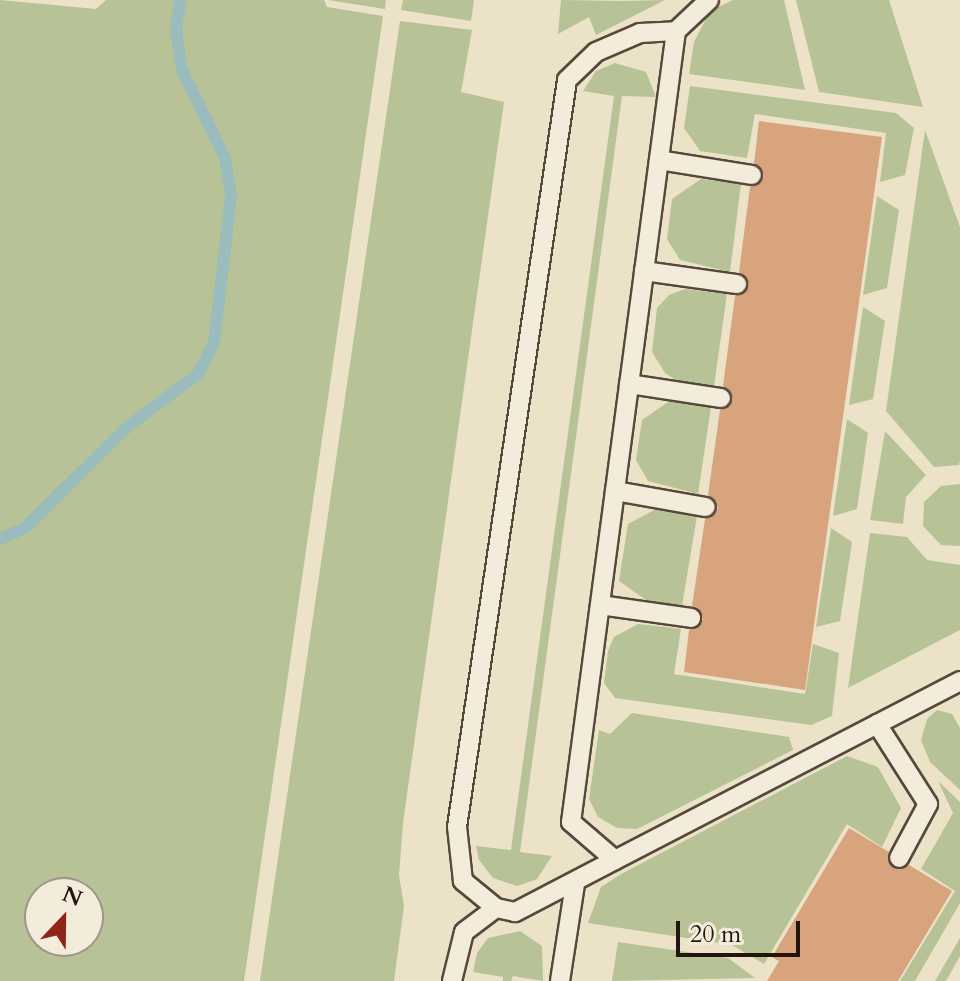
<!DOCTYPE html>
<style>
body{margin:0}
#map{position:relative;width:960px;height:981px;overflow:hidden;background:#ece2c7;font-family:Cardo,serif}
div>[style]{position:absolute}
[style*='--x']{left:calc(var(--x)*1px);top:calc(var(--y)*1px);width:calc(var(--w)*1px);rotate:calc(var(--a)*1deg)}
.green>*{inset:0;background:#b7c396}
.stream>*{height:12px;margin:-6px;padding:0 6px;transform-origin:6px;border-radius:6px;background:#9abcbc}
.building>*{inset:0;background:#d7a47d}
.roads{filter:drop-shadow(2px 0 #56483c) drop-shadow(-2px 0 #56483c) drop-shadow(0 2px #56483c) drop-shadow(0 -2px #56483c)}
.lane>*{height:18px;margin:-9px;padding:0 9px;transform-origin:9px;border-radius:9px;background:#f3ecdb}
span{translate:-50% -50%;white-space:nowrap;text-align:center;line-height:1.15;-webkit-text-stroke:7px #f3ecdb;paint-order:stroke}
.north{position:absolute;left:24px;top:877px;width:80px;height:80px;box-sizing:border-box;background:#f3ecdb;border:2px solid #a09689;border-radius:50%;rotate:22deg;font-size:22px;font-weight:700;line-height:32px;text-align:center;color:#24140e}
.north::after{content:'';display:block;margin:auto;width:28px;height:36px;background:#8f2418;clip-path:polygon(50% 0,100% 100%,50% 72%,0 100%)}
.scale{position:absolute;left:676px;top:921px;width:124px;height:36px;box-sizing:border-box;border:4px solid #24140e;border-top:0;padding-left:10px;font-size:24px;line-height:28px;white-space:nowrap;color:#24140e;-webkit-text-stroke:6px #f3ecdb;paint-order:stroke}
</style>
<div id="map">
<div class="green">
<div style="clip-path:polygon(evenodd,0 0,96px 9px,106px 0,324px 0,327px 7px,383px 16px,244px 981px,0 981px,0 0,88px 893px,88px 941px,40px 941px,40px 893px,88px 893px)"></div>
<div style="clip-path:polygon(328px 0,386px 0,385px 9px)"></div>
<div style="clip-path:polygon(403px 0,474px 0,471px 21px,401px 10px)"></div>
<div style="clip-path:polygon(561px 0,623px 1px,665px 0,596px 35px,589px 17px,558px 34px)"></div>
<div style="clip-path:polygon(733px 0,784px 0,805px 90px,689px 74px,694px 42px,710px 11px)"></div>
<div style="clip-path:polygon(796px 0,889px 0,923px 107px,819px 92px)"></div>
<div style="clip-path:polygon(400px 21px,472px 30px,461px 92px,504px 102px,403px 823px,399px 875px,404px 906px,394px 981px,260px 981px)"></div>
<div style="clip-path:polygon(615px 63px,646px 72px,656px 97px,622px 96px,520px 852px,552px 856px,537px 879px,517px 886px,493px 878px,479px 860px,476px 846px,511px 850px,614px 96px,583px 91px,596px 71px)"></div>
<div style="clip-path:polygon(690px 86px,896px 113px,914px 128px,905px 175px,880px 182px,886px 133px,755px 114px,747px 158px,700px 151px,684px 128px)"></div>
<div style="clip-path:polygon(925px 130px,960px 227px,960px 461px,959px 465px,934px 467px,886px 411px)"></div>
<div style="clip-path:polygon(701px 179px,741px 184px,730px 272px,680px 260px,667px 239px,672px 199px)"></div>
<div style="clip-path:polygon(877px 196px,899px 210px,887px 288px,863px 295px)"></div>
<div style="clip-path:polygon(685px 289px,727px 294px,714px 386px,677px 381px,665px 373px,652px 352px,657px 308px,669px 295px)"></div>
<div style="clip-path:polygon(863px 307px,885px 321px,873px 399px,849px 405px)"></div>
<div style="clip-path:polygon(671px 400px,711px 407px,698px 494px,648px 481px,636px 460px,642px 420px)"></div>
<div style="clip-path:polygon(847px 419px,868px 433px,857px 509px,833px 516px)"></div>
<div style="clip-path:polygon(885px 431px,926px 475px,906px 497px,903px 524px,870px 520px)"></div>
<div style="clip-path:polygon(960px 484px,960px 546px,941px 545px,923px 526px,924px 502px,941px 486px)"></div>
<div style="clip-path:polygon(656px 509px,697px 516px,682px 606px,646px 600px,619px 581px,628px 524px)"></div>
<div style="clip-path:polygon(831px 528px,852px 542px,840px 621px,816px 627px)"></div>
<div style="clip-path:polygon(870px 533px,907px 537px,927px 560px,960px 565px,960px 630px,848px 688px)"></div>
<div style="clip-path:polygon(638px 624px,681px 629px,674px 674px,805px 694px,813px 644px,839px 653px,832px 716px,811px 725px,615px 698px,604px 683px,608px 651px,614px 637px)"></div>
<div style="clip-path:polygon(937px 710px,952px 714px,960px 728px,960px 790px,930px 762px,921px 740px,927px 719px)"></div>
<div style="clip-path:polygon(632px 713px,789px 737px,793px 750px,637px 829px,617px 828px,598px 817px,589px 799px,599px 730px,610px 734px)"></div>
<div style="clip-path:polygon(847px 756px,878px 767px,901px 808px,882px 847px,847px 824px,764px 964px,732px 945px,588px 923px,601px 887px,621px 874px)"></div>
<div style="clip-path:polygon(938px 781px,960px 802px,960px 903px,915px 981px,900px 981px,955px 891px,921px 869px,953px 813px)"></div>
<div style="clip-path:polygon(520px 931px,542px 946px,543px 981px,513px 976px,511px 981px,503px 981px,503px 977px,473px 972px,477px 953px,488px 938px)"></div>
<div style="clip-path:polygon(960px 938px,960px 956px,946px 981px,935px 981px)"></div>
<div style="clip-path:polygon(618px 942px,728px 958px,755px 978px,612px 981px)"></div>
</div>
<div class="stream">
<div style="--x:0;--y:539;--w:27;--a:-24"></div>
<div style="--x:25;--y:528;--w:142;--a:-44.7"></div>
<div style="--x:126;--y:428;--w:90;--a:-36.9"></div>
<div style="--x:198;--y:374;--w:35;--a:-63"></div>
<div style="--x:214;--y:343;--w:148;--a:-83.4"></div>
<div style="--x:231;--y:196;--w:38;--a:-99"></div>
<div style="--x:225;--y:158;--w:98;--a:-116"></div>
<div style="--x:182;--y:70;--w:40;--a:-98.5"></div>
<div style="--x:176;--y:30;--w:30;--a:-82"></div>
</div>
<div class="building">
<div style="clip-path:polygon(759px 121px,882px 137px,805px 690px,684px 672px,689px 630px,703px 619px,692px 606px,705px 519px,718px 508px,708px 495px,720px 410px,733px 399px,723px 386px,735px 296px,749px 285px,739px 272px,750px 187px,764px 176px,754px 163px)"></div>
<div style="clip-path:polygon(849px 828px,889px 852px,893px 868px,909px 865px,952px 891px,898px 981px,767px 981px,779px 961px,772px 957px)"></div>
</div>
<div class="roads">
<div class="lane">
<div style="--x:709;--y:0;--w:45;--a:136.8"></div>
<div style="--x:676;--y:31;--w:798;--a:97.56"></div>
<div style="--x:571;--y:822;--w:58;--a:40.8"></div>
<div style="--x:615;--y:860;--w:389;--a:-27.4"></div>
<div style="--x:659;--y:160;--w:94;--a:9.2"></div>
<div style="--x:644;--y:271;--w:94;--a:8"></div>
<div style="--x:629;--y:384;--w:93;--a:8.7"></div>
<div style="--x:615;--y:491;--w:92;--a:10"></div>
<div style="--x:600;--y:605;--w:92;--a:8.1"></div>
<div style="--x:877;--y:724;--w:95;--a:57.5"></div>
<div style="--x:928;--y:804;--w:61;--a:118.2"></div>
<div style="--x:615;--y:860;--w:113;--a:152.5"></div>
<div style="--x:515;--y:912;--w:19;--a:-168"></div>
<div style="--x:496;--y:908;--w:43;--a:-140.7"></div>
<div style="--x:463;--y:881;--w:54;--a:-96.3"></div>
<div style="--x:457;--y:827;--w:755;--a:-81.62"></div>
<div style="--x:567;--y:80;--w:40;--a:-44"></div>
<div style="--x:596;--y:52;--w:48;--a:-23.4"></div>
<div style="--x:640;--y:33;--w:36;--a:-3"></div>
<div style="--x:452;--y:981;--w:50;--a:-76.2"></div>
<div style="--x:464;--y:932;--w:40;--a:-37"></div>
<div style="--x:560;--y:981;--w:98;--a:-81.2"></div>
</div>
</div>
<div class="north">N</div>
<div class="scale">20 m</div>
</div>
